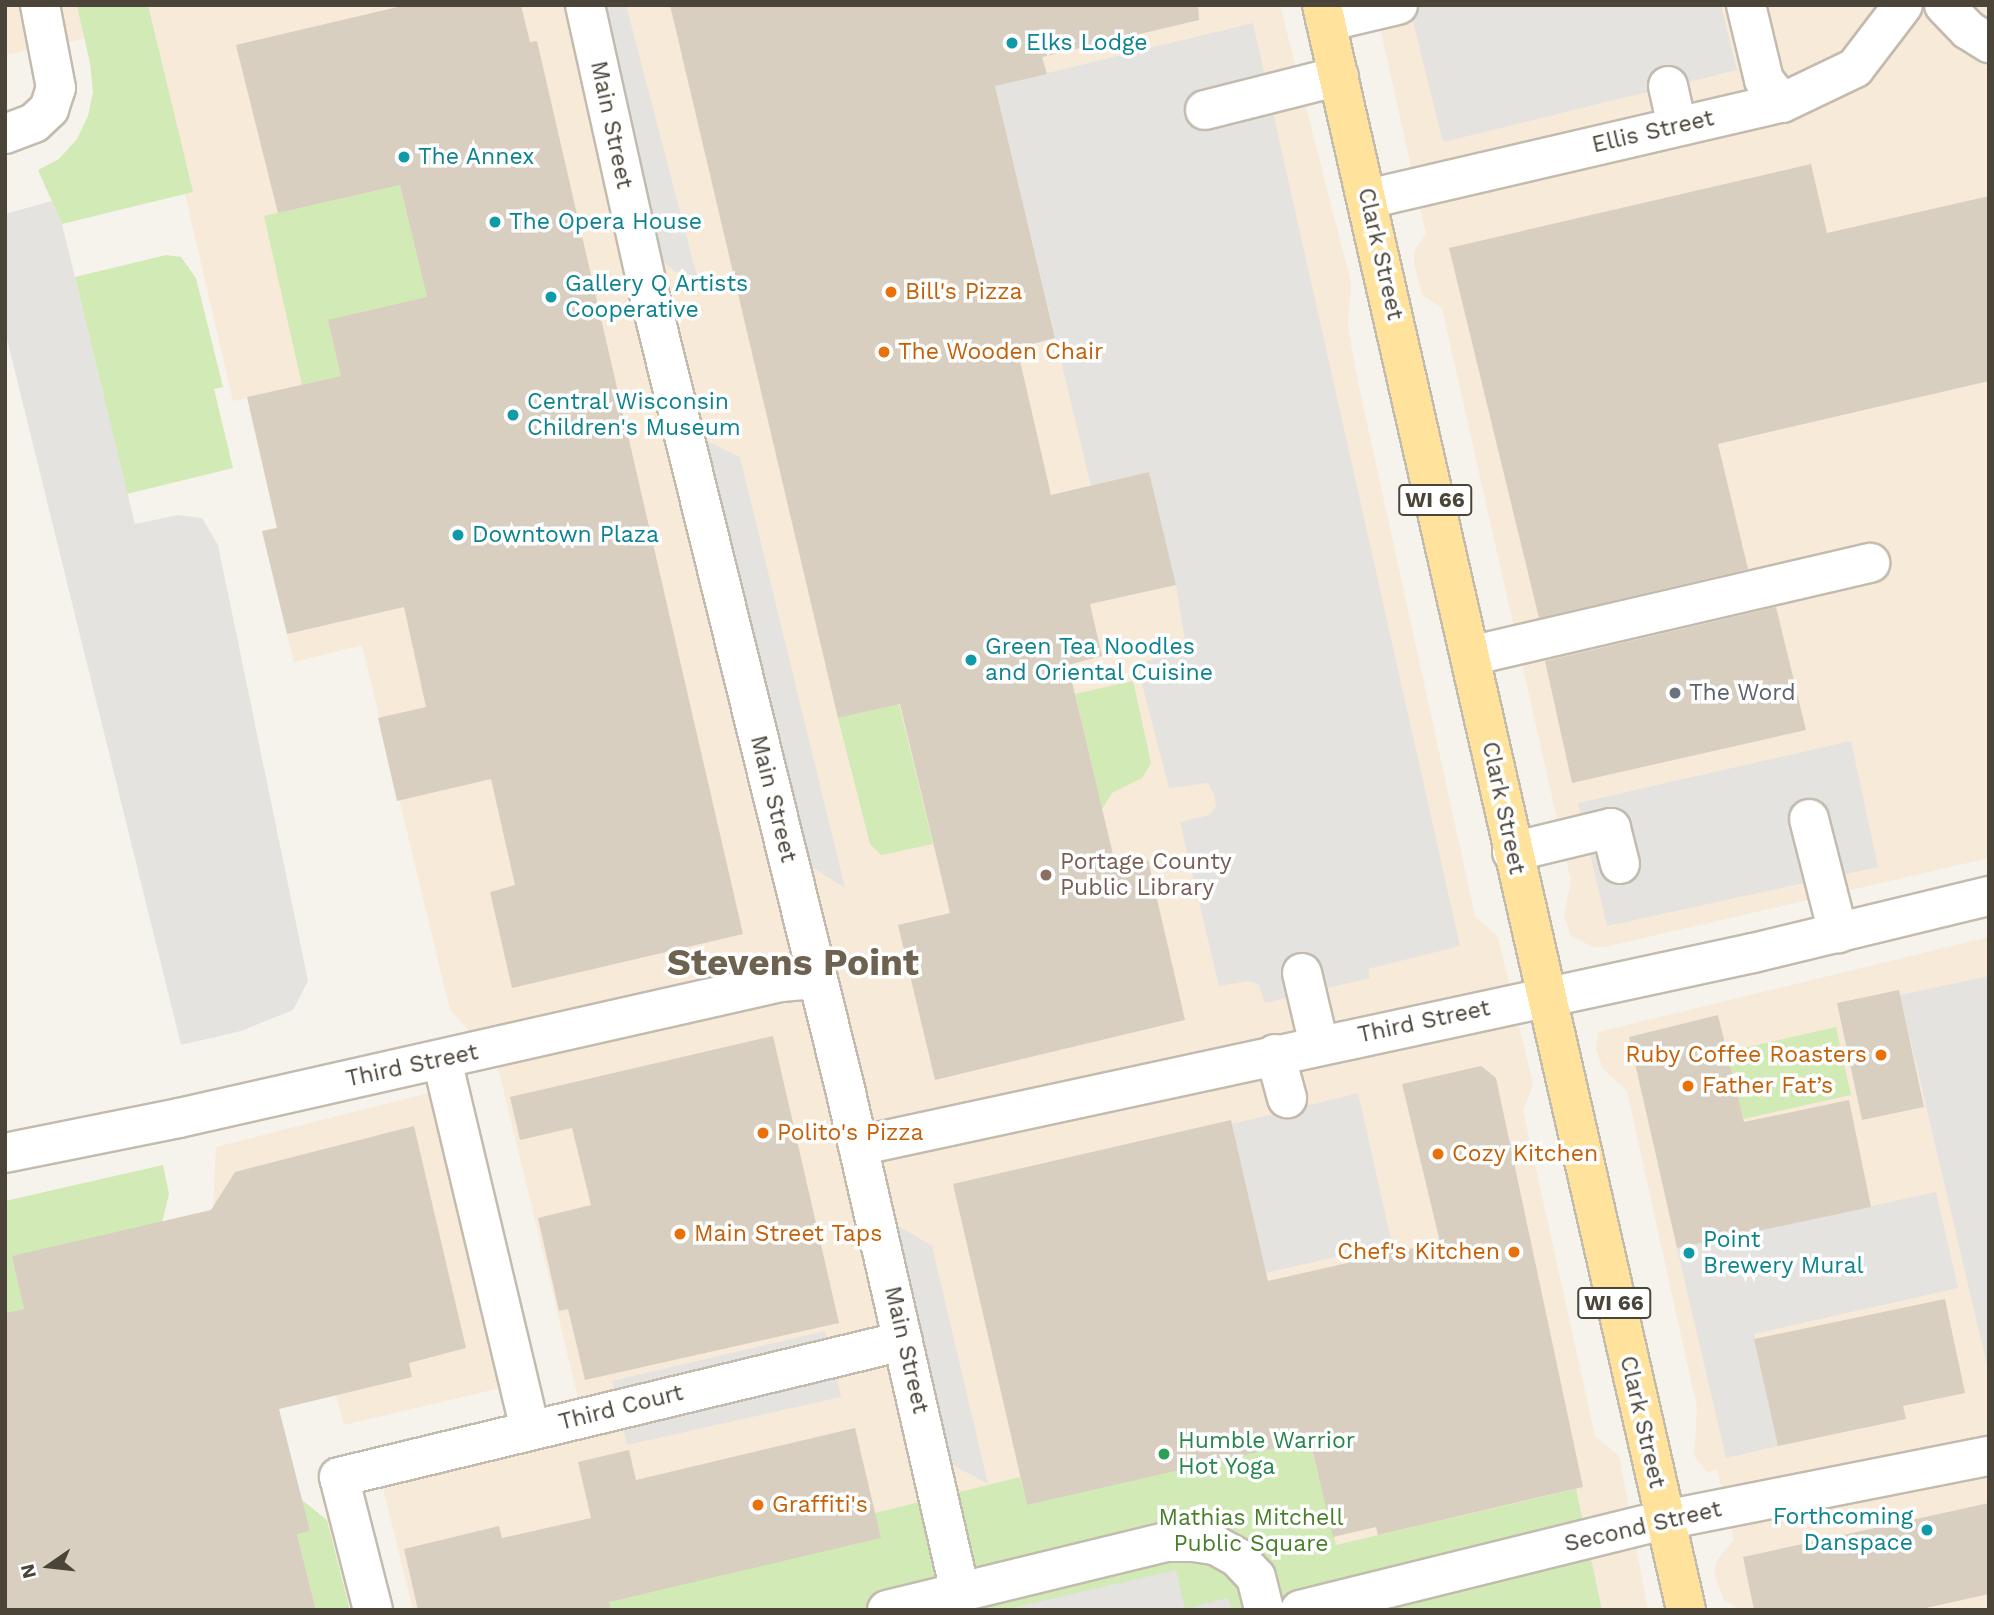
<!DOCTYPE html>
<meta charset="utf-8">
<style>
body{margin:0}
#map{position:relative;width:1994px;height:1615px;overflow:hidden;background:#f6f3ec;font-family:"Work Sans",sans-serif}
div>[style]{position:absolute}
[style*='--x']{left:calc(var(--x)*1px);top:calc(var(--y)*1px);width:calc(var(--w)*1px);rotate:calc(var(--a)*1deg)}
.commercial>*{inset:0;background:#f7ead8}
.green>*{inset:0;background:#d2eab5}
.parking>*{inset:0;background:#e5e3e0}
.building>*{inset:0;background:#d8cfc1}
.roads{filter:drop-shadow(2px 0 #c2bbae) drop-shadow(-2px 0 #c2bbae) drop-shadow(0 2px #c2bbae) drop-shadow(0 -2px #c2bbae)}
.minor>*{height:38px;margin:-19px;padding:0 19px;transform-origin:19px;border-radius:19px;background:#fff}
.major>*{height:38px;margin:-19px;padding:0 19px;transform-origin:19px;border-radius:19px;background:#ffe39c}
.dots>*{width:19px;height:19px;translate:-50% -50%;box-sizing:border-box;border:4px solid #fff;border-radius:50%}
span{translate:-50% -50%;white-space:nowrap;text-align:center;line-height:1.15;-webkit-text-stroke:7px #fff;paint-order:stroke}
.shield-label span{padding:2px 5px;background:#fff;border:2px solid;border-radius:5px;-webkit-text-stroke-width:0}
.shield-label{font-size:21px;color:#4b4439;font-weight:700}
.culture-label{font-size:23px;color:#0d838f}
.left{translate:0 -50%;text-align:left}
.right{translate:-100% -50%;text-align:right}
.street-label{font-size:23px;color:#4b4439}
.food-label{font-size:23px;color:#c56008}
.worship-label{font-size:23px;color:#5b616d}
.education-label{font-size:23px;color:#785e54}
.leisure-label{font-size:23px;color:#27864d}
.park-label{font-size:23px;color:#4a7f2a}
.town-label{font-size:37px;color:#6e6250;font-weight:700}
.frame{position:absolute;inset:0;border:7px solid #4b4439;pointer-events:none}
.north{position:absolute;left:14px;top:1531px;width:70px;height:70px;-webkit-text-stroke:5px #fff;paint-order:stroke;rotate:256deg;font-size:19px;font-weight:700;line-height:28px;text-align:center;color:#4b4439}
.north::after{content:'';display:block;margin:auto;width:24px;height:32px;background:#4b4439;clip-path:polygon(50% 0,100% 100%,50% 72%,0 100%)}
</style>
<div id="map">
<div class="commercial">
<div style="clip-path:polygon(5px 5px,1280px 5px,1351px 283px,1348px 327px,1358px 382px,1475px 916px,1498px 937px,1533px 1085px,1523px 1110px,1595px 1436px,1619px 1456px,1648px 1610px,413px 1610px,383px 1488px,588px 1439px,496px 1059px,450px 1010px,362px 645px,294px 662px,262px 531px,277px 528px,247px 398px,233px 401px,146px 26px,5px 55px)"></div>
<div style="clip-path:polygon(1375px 5px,1989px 5px,1989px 858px,1609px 946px,1595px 948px,1571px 936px,1564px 915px,1571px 881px,1442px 308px,1422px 295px,1414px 263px,1414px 251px,1426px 234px)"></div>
<div style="clip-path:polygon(1989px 937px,1989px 1610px,1741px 1610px,1724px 1600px,1714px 1573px,1717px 1560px,1734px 1540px,1717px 1470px,1707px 1472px,1694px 1456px,1697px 1408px,1627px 1091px,1603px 1069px,1596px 1049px,1598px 1032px)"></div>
<div style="clip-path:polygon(456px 1086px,526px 1382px,344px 1425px,336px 1395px,213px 1207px,216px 1147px)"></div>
</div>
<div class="green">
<div style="clip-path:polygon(148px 5px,193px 192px,62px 224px,38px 170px,59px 159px,77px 139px,88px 116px,93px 92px,90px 63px,77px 6px)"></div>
<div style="clip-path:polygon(400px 185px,427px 297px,341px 376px,302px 385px,264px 216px)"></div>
<div style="clip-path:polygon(166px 255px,181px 257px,196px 278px,223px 387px,214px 389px,233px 468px,127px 494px,75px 277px)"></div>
<div style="clip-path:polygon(1133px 681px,1151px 763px,1142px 778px,1112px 793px,1102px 809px,1075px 694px)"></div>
<div style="clip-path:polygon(899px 704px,933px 844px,881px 855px,870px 844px,838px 718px)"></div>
<div style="clip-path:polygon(1836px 1027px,1851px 1095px,1743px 1119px,1727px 1052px)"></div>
<div style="clip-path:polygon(163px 1165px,169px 1194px,162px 1223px,13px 1256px,24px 1309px,5px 1313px,5px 1201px)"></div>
<div style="clip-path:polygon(1309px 1438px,1336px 1545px,1576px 1489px,1602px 1610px,611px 1610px,609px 1601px,880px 1538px,875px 1513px,1020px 1477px,1027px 1505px)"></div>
<div style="clip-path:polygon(302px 1500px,327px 1520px,350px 1610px,316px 1610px,297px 1534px)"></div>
</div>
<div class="parking">
<div style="clip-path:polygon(589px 5px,626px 5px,700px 288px,650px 254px)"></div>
<div style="clip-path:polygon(1409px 5px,1721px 5px,1737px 70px,1443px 142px)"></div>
<div style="clip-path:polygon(1253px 23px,1460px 946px,1368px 969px,1370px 978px,1265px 1003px,1259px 985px,1248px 981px,1219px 986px,1180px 822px,1209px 815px,1216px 807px,1214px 794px,1208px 783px,1169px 788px,1137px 665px,1186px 647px,1176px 585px,1149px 472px,1091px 486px,995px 86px)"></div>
<div style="clip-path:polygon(52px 201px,62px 224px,135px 524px,178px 515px,202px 518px,218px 545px,308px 981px,293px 1010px,241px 1031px,181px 1045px,5px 331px,5px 214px)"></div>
<div style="clip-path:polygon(696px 436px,740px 457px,845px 888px,798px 858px)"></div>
<div style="clip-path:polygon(1851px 741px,1878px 867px,1607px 926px,1578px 803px)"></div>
<div style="clip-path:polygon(1989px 976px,1989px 1374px,1900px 995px)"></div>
<div style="clip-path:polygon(1358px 1093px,1392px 1244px,1266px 1273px,1232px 1124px)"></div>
<div style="clip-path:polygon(1936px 1192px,1958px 1288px,1754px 1334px,1778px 1446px,1726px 1458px,1677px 1248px)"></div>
<div style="clip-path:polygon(887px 1219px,932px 1246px,988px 1484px,945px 1461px)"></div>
<div style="clip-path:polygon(825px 1331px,841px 1397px,627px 1445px,612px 1381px)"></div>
<div style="clip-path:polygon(1176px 1570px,1185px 1609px,1228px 1598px,1232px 1610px,1003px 1610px)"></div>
</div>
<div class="building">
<div style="clip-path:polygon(406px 5px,521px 5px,530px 42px,537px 41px,743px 934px,512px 988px,490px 892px,515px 885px,491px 779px,397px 801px,378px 718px,426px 707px,404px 607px,287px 634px,262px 531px,277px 528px,247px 397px,341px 376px,328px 320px,427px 297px,400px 185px,278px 213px,236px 45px)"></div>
<div style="clip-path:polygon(670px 5px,1198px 5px,1199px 20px,1042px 57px,1047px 74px,995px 86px,1055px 338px,1017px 348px,1051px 495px,1149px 472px,1176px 585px,1090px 604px,1102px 656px,1068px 665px,1116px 867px,1148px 860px,1185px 1020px,935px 1080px,898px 925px,950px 913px,900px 704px,838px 718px)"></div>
<div style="clip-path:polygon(1811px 164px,1827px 233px,1989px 196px,1989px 381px,1718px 444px,1748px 569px,1539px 618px,1449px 248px)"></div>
<div style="clip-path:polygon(1776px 607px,1806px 730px,1572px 783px,1545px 661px)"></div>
<div style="clip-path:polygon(1899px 990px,1924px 1107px,1862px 1120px,1837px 1003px)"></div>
<div style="clip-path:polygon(1718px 1015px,1744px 1122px,1849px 1100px,1871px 1207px,1677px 1248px,1629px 1037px)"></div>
<div style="clip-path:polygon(773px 1036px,839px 1323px,585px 1380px,568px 1309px,559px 1311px,538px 1218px,591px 1205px,572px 1128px,520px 1140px,510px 1097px)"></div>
<div style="clip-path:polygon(1481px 1066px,1496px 1078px,1583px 1487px,1378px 1535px,1376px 1527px,1333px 1537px,1310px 1440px,1027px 1505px,953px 1184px,1231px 1120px,1268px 1281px,1440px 1242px,1402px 1084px)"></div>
<div style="clip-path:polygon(414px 1126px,466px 1348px,409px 1363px,412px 1377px,279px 1409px,310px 1531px,297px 1534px,316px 1610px,5px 1610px,5px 1313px,24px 1309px,12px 1256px,211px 1210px,235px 1172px)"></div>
<div style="clip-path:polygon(1945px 1299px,1965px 1393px,1903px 1406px,1906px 1419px,1778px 1446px,1754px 1339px)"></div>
<div style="clip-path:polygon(855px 1428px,881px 1538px,609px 1602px,611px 1610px,418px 1610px,404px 1549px,499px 1526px,502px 1538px,591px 1518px,578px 1462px,629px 1450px,636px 1480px)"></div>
<div style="clip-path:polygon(1989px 1503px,1989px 1594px,1917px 1610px,1754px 1610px,1743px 1557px)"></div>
</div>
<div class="roads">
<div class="minor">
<div style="--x:585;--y:5;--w:287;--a:77.5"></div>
<div style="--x:647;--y:285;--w:832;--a:76.16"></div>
<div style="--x:846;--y:1093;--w:512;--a:77.13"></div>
<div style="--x:1746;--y:5;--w:77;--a:76.5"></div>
<div style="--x:1764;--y:80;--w:29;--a:52"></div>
<div style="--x:1944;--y:5;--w:35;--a:46"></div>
<div style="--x:1968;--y:30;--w:25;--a:32"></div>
<div style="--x:1326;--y:22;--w:74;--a:-13.3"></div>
<div style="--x:1668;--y:86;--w:41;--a:77.3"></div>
<div style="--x:1205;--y:110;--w:138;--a:-14.2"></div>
<div style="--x:5;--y:134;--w:31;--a:-21"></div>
<div style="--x:34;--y:123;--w:21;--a:-43"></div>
<div style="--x:49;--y:109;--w:22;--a:-72"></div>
<div style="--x:56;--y:88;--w:85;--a:-100.9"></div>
<div style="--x:1368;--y:199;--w:425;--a:-13.1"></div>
<div style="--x:1782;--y:103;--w:81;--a:-25.6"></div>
<div style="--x:1855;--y:68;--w:79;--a:-52.7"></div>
<div style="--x:1470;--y:656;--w:411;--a:-13.1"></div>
<div style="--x:1809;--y:819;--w:118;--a:75.7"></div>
<div style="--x:1512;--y:852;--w:102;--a:-13.6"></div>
<div style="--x:1611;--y:828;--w:37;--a:76"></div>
<div style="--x:1302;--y:973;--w:74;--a:76.7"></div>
<div style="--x:1275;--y:1054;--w:46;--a:74.7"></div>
<div style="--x:442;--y:1060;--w:380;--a:76.6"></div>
<div style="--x:858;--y:1146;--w:916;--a:-12.17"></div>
<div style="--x:1753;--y:953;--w:243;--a:-13.6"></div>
<div style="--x:5;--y:1153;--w:177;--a:-11.4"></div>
<div style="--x:179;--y:1118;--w:617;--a:-12.73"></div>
<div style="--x:781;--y:982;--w:37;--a:-5"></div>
<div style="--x:373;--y:1610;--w:137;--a:-104.3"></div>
<div style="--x:339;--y:1477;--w:580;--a:-13.56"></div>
<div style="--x:887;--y:1610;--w:287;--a:-13.7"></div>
<div style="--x:1166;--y:1542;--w:27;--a:0"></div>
<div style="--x:1193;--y:1542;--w:22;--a:8"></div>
<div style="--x:1215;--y:1545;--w:26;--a:29"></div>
<div style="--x:1238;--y:1558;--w:26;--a:47"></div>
<div style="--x:1256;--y:1577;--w:34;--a:76"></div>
<div style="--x:1300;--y:1610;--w:376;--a:-13.9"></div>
<div style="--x:1665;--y:1520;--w:330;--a:-11.2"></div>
</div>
<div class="major">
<div style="--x:1322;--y:5;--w:1646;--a:77.22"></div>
</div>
</div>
<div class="dots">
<div style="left:1012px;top:43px;background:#0f9aa8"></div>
<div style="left:404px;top:157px;background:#0f9aa8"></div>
<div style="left:495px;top:222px;background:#0f9aa8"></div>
<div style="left:891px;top:292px;background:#e8710a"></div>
<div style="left:551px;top:297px;background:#0f9aa8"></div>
<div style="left:884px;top:352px;background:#e8710a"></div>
<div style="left:513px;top:415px;background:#0f9aa8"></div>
<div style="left:458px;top:535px;background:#0f9aa8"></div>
<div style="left:971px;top:660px;background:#0f9aa8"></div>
<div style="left:1675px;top:693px;background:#6b7280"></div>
<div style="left:1046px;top:875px;background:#8d6e63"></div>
<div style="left:1881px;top:1055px;background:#e8710a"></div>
<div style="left:1688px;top:1086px;background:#e8710a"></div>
<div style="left:763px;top:1133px;background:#e8710a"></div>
<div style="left:1438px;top:1154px;background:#e8710a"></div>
<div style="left:680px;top:1234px;background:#e8710a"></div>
<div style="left:1514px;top:1252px;background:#e8710a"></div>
<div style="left:1689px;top:1253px;background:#0f9aa8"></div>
<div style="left:1164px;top:1454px;background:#2e9e5b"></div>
<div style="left:758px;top:1505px;background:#e8710a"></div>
<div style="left:1927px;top:1530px;background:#0f9aa8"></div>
</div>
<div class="shield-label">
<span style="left:1435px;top:500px">WI 66</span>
<span style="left:1614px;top:1303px">WI 66</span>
</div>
<div class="culture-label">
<span class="left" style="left:1026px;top:43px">Elks Lodge</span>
<span class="left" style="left:418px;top:157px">The Annex</span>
<span class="left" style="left:509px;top:222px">The Opera House</span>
<span class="left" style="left:565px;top:297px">Gallery Q Artists<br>Cooperative</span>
<span class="left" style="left:527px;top:415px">Central Wisconsin<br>Children's Museum</span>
<span class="left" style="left:472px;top:535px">Downtown Plaza</span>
<span class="left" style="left:985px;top:660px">Green Tea Noodles<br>and Oriental Cuisine</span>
<span class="left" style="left:1703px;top:1253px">Point<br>Brewery Mural</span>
<span class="right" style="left:1913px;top:1530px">Forthcoming<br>Danspace</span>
</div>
<div class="street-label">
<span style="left:611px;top:125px;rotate:78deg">Main Street</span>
<span style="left:1653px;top:132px;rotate:-13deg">Ellis Street</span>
<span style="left:1380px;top:254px;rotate:77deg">Clark Street</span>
<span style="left:773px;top:799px;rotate:76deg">Main Street</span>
<span style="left:1503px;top:808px;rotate:78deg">Clark Street</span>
<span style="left:1424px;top:1022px;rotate:-12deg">Third Street</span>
<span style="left:412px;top:1066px;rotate:-12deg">Third Street</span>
<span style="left:906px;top:1350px;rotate:77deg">Main Street</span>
<span style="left:621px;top:1408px;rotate:-14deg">Third Court</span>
<span style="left:1642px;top:1422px;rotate:77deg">Clark Street</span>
<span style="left:1643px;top:1527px;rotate:-13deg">Second Street</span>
</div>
<div class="food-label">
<span class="left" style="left:905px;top:292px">Bill's Pizza</span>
<span class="left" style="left:898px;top:352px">The Wooden Chair</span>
<span class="right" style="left:1867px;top:1055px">Ruby Coffee Roasters</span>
<span class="left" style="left:1702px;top:1086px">Father Fat’s</span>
<span class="left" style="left:777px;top:1133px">Polito's Pizza</span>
<span class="left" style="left:1452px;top:1154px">Cozy Kitchen</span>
<span class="left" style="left:694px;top:1234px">Main Street Taps</span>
<span class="right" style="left:1500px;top:1252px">Chef's Kitchen</span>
<span class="left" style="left:772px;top:1505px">Graffiti's</span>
</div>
<div class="worship-label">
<span class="left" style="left:1689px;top:693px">The Word</span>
</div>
<div class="education-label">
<span class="left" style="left:1060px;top:875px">Portage County<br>Public Library</span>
</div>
<div class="leisure-label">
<span class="left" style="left:1178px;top:1454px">Humble Warrior<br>Hot Yoga</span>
</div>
<div class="park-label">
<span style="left:1251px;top:1531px">Mathias Mitchell<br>Public Square</span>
</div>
<div class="town-label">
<span style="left:793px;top:963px">Stevens Point</span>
</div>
<div class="frame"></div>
<div class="north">N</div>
</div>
